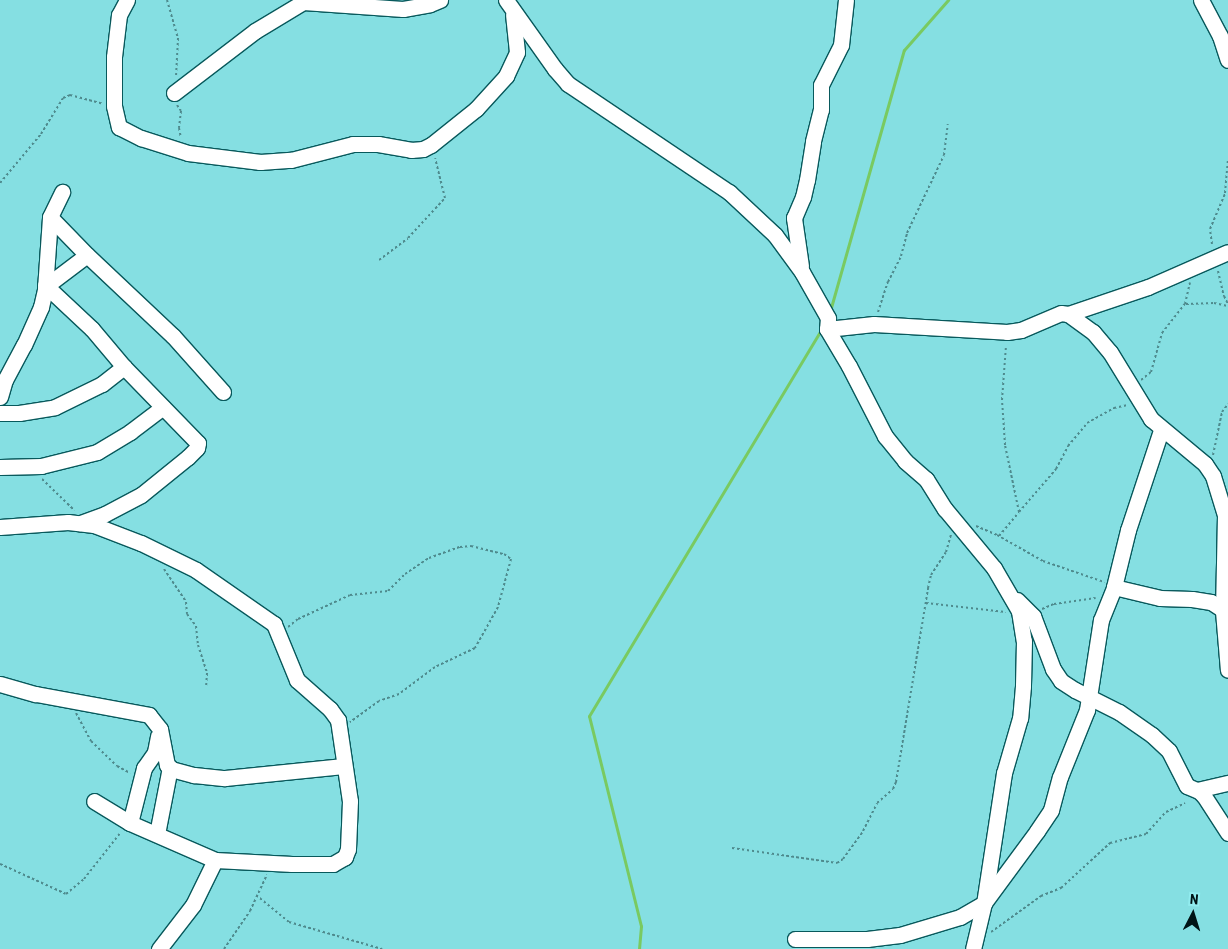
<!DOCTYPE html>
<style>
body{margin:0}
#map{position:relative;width:1228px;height:949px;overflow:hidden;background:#85dfe2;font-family:"Roboto Condensed",sans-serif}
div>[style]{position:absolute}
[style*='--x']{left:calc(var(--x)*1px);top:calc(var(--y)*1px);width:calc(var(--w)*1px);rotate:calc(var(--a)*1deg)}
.stream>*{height:3px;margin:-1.5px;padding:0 1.5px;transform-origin:1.5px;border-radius:1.5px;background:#79ca61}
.path>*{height:2px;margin-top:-1px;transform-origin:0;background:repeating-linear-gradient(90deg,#4e8a8d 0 2.5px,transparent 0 5px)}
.roads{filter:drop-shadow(1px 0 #08595c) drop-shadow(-1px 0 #08595c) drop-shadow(0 1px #08595c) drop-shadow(0 -1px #08595c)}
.minor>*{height:15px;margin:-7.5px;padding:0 7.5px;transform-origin:7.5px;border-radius:7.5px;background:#fff}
span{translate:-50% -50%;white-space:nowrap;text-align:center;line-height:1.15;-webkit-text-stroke:5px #92ecef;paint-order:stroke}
.north{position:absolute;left:1168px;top:889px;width:50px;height:50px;-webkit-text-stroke:4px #92ecef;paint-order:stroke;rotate:5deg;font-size:14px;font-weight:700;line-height:20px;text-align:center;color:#001416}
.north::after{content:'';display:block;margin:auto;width:18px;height:22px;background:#001416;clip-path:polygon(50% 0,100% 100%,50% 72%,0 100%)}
</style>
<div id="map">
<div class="stream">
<div style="--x:830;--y:311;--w:271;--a:-74.2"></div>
<div style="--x:904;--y:50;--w:67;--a:-48.7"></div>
<div style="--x:639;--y:949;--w:23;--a:-85"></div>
<div style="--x:641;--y:926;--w:216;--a:-103.9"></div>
<div style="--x:589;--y:716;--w:453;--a:-59"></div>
</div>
<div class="path">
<div style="--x:167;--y:0;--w:40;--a:74"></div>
<div style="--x:178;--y:38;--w:38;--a:93"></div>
<div style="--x:177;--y:105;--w:7;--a:56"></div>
<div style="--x:181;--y:111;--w:17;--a:97"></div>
<div style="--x:179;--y:128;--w:10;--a:79"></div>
<div style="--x:0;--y:183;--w:64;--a:-50.1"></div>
<div style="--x:41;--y:134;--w:42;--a:-58.6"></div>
<div style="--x:63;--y:98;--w:8;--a:-23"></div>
<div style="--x:70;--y:95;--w:34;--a:15"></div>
<div style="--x:1212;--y:244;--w:15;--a:-98"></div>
<div style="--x:1210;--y:229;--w:39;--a:-67"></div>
<div style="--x:1225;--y:193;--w:34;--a:-85"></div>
<div style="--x:379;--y:260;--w:36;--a:-37"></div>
<div style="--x:408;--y:238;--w:54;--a:-47.2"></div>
<div style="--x:445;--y:198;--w:41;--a:-104"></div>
<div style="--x:1218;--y:271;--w:26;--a:77"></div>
<div style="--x:1224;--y:296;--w:9;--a:63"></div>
<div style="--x:1186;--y:304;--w:28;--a:-2"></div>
<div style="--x:1214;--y:303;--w:14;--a:12"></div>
<div style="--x:878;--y:312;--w:32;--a:-72"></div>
<div style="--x:888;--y:282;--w:29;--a:-63"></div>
<div style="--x:901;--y:256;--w:24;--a:-75"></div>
<div style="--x:907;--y:233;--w:86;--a:-64.6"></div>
<div style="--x:944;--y:155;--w:31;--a:-83"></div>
<div style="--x:1141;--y:380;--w:13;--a:-39"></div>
<div style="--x:1151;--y:372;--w:41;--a:-74.2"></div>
<div style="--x:1162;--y:333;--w:37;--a:-52"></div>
<div style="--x:1185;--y:304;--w:22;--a:-77"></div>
<div style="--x:1213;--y:455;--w:44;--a:-78.2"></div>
<div style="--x:1222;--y:412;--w:10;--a:-53"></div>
<div style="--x:42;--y:479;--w:45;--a:44.1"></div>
<div style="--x:1019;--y:512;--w:57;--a:-49.3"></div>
<div style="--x:1056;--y:469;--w:26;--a:-62"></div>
<div style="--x:1068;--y:446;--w:30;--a:-50"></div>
<div style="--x:1087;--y:423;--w:31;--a:-29"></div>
<div style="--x:1114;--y:408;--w:14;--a:-12"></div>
<div style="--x:976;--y:526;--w:23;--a:23"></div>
<div style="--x:997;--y:535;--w:53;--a:29.5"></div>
<div style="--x:1043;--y:561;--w:65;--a:19"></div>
<div style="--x:999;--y:536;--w:31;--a:-50"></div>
<div style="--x:1019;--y:512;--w:68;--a:-101.8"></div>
<div style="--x:1005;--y:445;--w:45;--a:-93.8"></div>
<div style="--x:1002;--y:400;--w:55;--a:-85.8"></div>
<div style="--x:164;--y:569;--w:40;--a:56"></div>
<div style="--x:186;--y:602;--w:12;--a:85"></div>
<div style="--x:187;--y:614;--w:15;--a:53"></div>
<div style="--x:196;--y:626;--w:19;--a:84"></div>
<div style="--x:198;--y:645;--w:29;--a:72"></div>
<div style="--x:207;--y:673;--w:15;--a:94"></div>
<div style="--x:926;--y:603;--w:80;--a:6.5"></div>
<div style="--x:1042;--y:609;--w:13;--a:-23"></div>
<div style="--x:1054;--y:604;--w:42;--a:-8.1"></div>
<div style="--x:288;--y:627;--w:13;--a:-39"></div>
<div style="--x:298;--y:619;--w:57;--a:-24.8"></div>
<div style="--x:350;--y:595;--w:38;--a:-6"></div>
<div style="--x:388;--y:591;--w:24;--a:-45"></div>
<div style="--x:405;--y:574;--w:29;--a:-34"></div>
<div style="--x:429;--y:558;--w:33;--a:-20"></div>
<div style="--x:460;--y:547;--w:11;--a:-5"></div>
<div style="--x:471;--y:546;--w:34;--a:14"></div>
<div style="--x:504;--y:554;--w:9;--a:36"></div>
<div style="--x:511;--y:559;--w:50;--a:105.2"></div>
<div style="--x:498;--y:607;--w:47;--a:119.3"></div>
<div style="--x:475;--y:648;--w:44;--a:154.6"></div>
<div style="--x:435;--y:667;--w:45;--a:143.1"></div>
<div style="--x:399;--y:694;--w:21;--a:161"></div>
<div style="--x:379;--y:701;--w:36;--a:144"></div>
<div style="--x:76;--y:713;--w:32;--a:62"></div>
<div style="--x:91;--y:741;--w:36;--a:44"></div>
<div style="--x:117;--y:766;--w:15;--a:28"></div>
<div style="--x:732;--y:848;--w:106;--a:8.1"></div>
<div style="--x:837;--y:863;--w:7;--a:-34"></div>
<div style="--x:843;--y:859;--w:34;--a:-54"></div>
<div style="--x:863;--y:831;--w:31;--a:-63"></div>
<div style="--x:877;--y:803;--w:21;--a:-41"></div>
<div style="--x:893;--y:789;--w:8;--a:-67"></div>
<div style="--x:896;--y:782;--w:197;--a:-80.6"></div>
<div style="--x:928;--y:588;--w:13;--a:-77"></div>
<div style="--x:931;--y:575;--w:27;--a:-57"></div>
<div style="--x:946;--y:552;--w:19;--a:-74"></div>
<div style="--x:0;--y:864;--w:72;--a:24.4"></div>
<div style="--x:66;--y:894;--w:23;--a:-40"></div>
<div style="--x:84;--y:879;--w:60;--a:-51.8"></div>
<div style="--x:256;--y:895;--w:43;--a:39.3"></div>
<div style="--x:289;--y:922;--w:97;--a:16.2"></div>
<div style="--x:991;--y:932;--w:62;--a:-35.8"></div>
<div style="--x:1041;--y:896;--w:22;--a:-22"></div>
<div style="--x:1061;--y:888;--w:67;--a:-42.6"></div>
<div style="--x:1110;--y:843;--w:37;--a:-14"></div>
<div style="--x:1146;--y:834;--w:30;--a:-48"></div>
<div style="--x:1166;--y:812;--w:21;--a:-25"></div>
<div style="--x:224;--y:949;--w:46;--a:-55.6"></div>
<div style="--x:250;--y:911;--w:40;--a:-65"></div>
</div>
<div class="roads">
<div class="minor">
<div style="--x:127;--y:0;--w:17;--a:118"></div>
<div style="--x:119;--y:15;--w:42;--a:96.8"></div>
<div style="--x:114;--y:57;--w:49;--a:90"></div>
<div style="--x:114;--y:106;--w:22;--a:77"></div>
<div style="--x:119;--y:127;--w:25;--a:27"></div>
<div style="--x:141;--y:138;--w:49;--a:17.7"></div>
<div style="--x:188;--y:153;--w:73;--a:7.1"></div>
<div style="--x:260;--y:162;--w:31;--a:-4"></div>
<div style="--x:291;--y:160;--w:64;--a:-14.5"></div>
<div style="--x:353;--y:144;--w:25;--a:0"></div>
<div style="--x:378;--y:144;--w:34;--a:10"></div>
<div style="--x:411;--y:150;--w:12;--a:-5"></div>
<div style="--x:423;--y:149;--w:9;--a:-27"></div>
<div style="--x:431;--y:145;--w:58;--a:-38.7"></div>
<div style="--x:476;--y:109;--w:45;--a:-47.7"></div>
<div style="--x:506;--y:76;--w:26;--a:-65"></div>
<div style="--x:517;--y:52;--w:37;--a:-96"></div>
<div style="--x:506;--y:0;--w:85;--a:54.6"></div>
<div style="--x:555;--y:69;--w:20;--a:49"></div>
<div style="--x:568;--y:84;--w:194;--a:33.9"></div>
<div style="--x:729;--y:192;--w:63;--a:43.1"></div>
<div style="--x:775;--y:235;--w:46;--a:53.9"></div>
<div style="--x:802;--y:272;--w:53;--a:60.5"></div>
<div style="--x:828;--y:318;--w:11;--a:95"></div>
<div style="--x:827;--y:329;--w:43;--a:59.3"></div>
<div style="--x:849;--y:366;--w:79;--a:62.8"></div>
<div style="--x:885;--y:436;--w:32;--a:51"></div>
<div style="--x:905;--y:461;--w:28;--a:41"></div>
<div style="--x:926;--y:479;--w:36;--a:58"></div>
<div style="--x:945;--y:509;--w:77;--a:50.3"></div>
<div style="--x:994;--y:568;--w:50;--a:59.8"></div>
<div style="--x:1019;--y:611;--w:30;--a:81"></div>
<div style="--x:1024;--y:641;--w:45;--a:91.3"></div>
<div style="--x:1023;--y:686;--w:32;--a:95"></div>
<div style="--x:1020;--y:718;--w:57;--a:106.2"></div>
<div style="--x:1004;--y:773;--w:132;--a:98.7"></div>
<div style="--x:984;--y:903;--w:47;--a:103.4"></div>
<div style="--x:1201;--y:0;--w:41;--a:62.2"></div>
<div style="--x:1220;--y:36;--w:25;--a:72"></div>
<div style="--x:174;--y:93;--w:102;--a:-37.4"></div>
<div style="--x:255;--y:31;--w:56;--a:-31.1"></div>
<div style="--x:303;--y:2;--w:100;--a:4"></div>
<div style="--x:403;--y:9;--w:27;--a:-10"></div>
<div style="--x:430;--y:4;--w:11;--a:-22"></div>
<div style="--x:50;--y:217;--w:53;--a:45.8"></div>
<div style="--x:87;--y:255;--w:118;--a:43.3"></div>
<div style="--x:173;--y:336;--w:75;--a:48.2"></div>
<div style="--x:801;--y:266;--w:49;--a:-98.3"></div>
<div style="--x:794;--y:218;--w:23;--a:-67"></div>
<div style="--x:803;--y:197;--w:17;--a:-77"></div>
<div style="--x:807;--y:180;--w:39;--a:-81"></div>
<div style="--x:813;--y:141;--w:32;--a:-76"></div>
<div style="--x:821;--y:110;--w:25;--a:-90"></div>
<div style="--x:821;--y:85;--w:45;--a:-63.4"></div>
<div style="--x:841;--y:45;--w:45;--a:-83.7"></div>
<div style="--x:45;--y:285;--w:64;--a:43.1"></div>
<div style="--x:92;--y:329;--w:50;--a:49.9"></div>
<div style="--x:124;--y:367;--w:106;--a:45.8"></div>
<div style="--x:198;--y:443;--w:5;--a:101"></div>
<div style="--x:197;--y:448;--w:13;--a:135"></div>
<div style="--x:188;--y:457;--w:60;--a:141"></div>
<div style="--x:141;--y:495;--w:41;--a:152.2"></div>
<div style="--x:105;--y:514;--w:27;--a:160"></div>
<div style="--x:46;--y:286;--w:51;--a:-37.1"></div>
<div style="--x:1068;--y:314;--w:84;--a:-18.6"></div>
<div style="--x:1148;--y:287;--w:87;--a:-23.6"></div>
<div style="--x:827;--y:329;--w:47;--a:-6.1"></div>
<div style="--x:874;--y:324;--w:133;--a:3.4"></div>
<div style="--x:1007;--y:332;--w:14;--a:-8"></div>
<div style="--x:1021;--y:330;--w:43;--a:-23"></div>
<div style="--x:1061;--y:313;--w:7;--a:8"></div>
<div style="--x:1068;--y:314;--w:31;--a:36"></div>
<div style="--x:1093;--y:332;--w:26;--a:50"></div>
<div style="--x:1110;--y:352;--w:79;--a:58.5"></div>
<div style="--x:1151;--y:419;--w:70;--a:39.8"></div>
<div style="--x:1205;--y:464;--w:14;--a:56"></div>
<div style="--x:1213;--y:476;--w:41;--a:72.9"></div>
<div style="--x:1225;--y:515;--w:96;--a:91.2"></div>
<div style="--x:1223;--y:611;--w:59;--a:85.2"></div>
<div style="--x:0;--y:397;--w:18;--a:-74"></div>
<div style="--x:5;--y:380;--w:40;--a:-62"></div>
<div style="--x:24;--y:345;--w:42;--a:-65.9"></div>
<div style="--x:41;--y:307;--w:18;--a:-77"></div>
<div style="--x:45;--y:289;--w:72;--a:-86"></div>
<div style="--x:50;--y:217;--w:28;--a:-64"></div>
<div style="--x:0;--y:413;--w:19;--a:0"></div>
<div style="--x:19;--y:413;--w:36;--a:-9"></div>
<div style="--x:55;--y:407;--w:52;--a:-26.1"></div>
<div style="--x:102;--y:384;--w:28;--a:-38"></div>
<div style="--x:0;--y:467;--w:41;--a:-1.4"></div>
<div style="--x:41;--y:466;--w:58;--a:-14"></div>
<div style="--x:97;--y:452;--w:39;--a:-31"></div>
<div style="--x:130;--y:432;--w:41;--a:-37.1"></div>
<div style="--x:0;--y:527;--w:68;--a:-4.2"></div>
<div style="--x:68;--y:522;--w:26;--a:7"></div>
<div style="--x:94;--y:525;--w:50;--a:21"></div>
<div style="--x:141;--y:543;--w:61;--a:26.1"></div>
<div style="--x:196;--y:570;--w:95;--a:34.7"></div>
<div style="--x:274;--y:624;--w:61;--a:67.7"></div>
<div style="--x:297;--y:680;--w:44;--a:41.3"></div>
<div style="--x:330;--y:709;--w:14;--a:54"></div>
<div style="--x:338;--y:720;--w:82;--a:81.6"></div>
<div style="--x:350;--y:801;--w:48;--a:92.4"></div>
<div style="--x:348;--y:849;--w:9;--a:111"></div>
<div style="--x:345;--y:857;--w:14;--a:150"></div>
<div style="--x:333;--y:864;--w:41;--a:180"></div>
<div style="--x:292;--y:864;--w:77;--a:-177"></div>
<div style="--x:215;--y:860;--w:93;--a:-156.5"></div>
<div style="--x:130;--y:823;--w:42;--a:-148.6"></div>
<div style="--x:1114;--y:587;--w:47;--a:13.4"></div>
<div style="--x:1160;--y:598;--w:32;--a:2"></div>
<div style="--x:1192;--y:599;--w:19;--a:9"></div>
<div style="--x:1211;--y:602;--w:20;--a:33"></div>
<div style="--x:1017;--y:600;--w:23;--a:45"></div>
<div style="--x:1033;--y:616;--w:57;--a:69.3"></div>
<div style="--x:1053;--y:669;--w:14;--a:56"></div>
<div style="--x:1061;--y:681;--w:17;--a:33"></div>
<div style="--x:1075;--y:690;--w:49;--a:26.6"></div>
<div style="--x:1119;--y:712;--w:40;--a:34.9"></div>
<div style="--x:1152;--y:735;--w:23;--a:43"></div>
<div style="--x:1169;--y:751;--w:39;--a:63"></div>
<div style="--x:1187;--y:786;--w:13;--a:23"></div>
<div style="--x:1199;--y:791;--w:7;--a:45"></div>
<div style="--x:1204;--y:796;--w:44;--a:57"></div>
<div style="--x:0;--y:684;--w:37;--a:16"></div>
<div style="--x:36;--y:694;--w:115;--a:10.5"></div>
<div style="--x:149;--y:715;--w:18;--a:52"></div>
<div style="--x:160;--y:729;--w:37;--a:79"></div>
<div style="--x:167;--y:765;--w:6;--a:45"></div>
<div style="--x:171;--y:769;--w:24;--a:15"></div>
<div style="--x:194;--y:775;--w:31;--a:6"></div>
<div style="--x:225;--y:778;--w:119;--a:-5.8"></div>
<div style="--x:1197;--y:790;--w:32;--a:-13"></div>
<div style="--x:130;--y:823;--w:57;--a:-75.7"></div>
<div style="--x:144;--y:768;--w:19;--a:-55"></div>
<div style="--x:155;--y:752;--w:16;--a:-79"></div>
<div style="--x:157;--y:834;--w:68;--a:-79"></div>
<div style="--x:795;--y:939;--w:72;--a:0"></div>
<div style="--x:867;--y:939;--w:33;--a:-7"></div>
<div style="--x:900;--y:935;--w:63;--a:-16.7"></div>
<div style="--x:960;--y:917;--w:28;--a:-30"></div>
<div style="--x:984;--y:903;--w:89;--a:-53.6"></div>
<div style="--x:1037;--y:831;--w:25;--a:-56"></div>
<div style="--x:1051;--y:810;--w:34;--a:-75"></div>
<div style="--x:1060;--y:777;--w:72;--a:-68.1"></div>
<div style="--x:1087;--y:710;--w:91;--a:-81.2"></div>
<div style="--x:1101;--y:620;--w:35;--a:-68"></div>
<div style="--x:1114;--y:587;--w:59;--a:-76.2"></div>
<div style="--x:1128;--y:530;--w:105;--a:-71.7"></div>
<div style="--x:159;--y:949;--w:56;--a:-52.3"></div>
<div style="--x:193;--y:905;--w:50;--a:-63.9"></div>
</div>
</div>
<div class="north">N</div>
</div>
